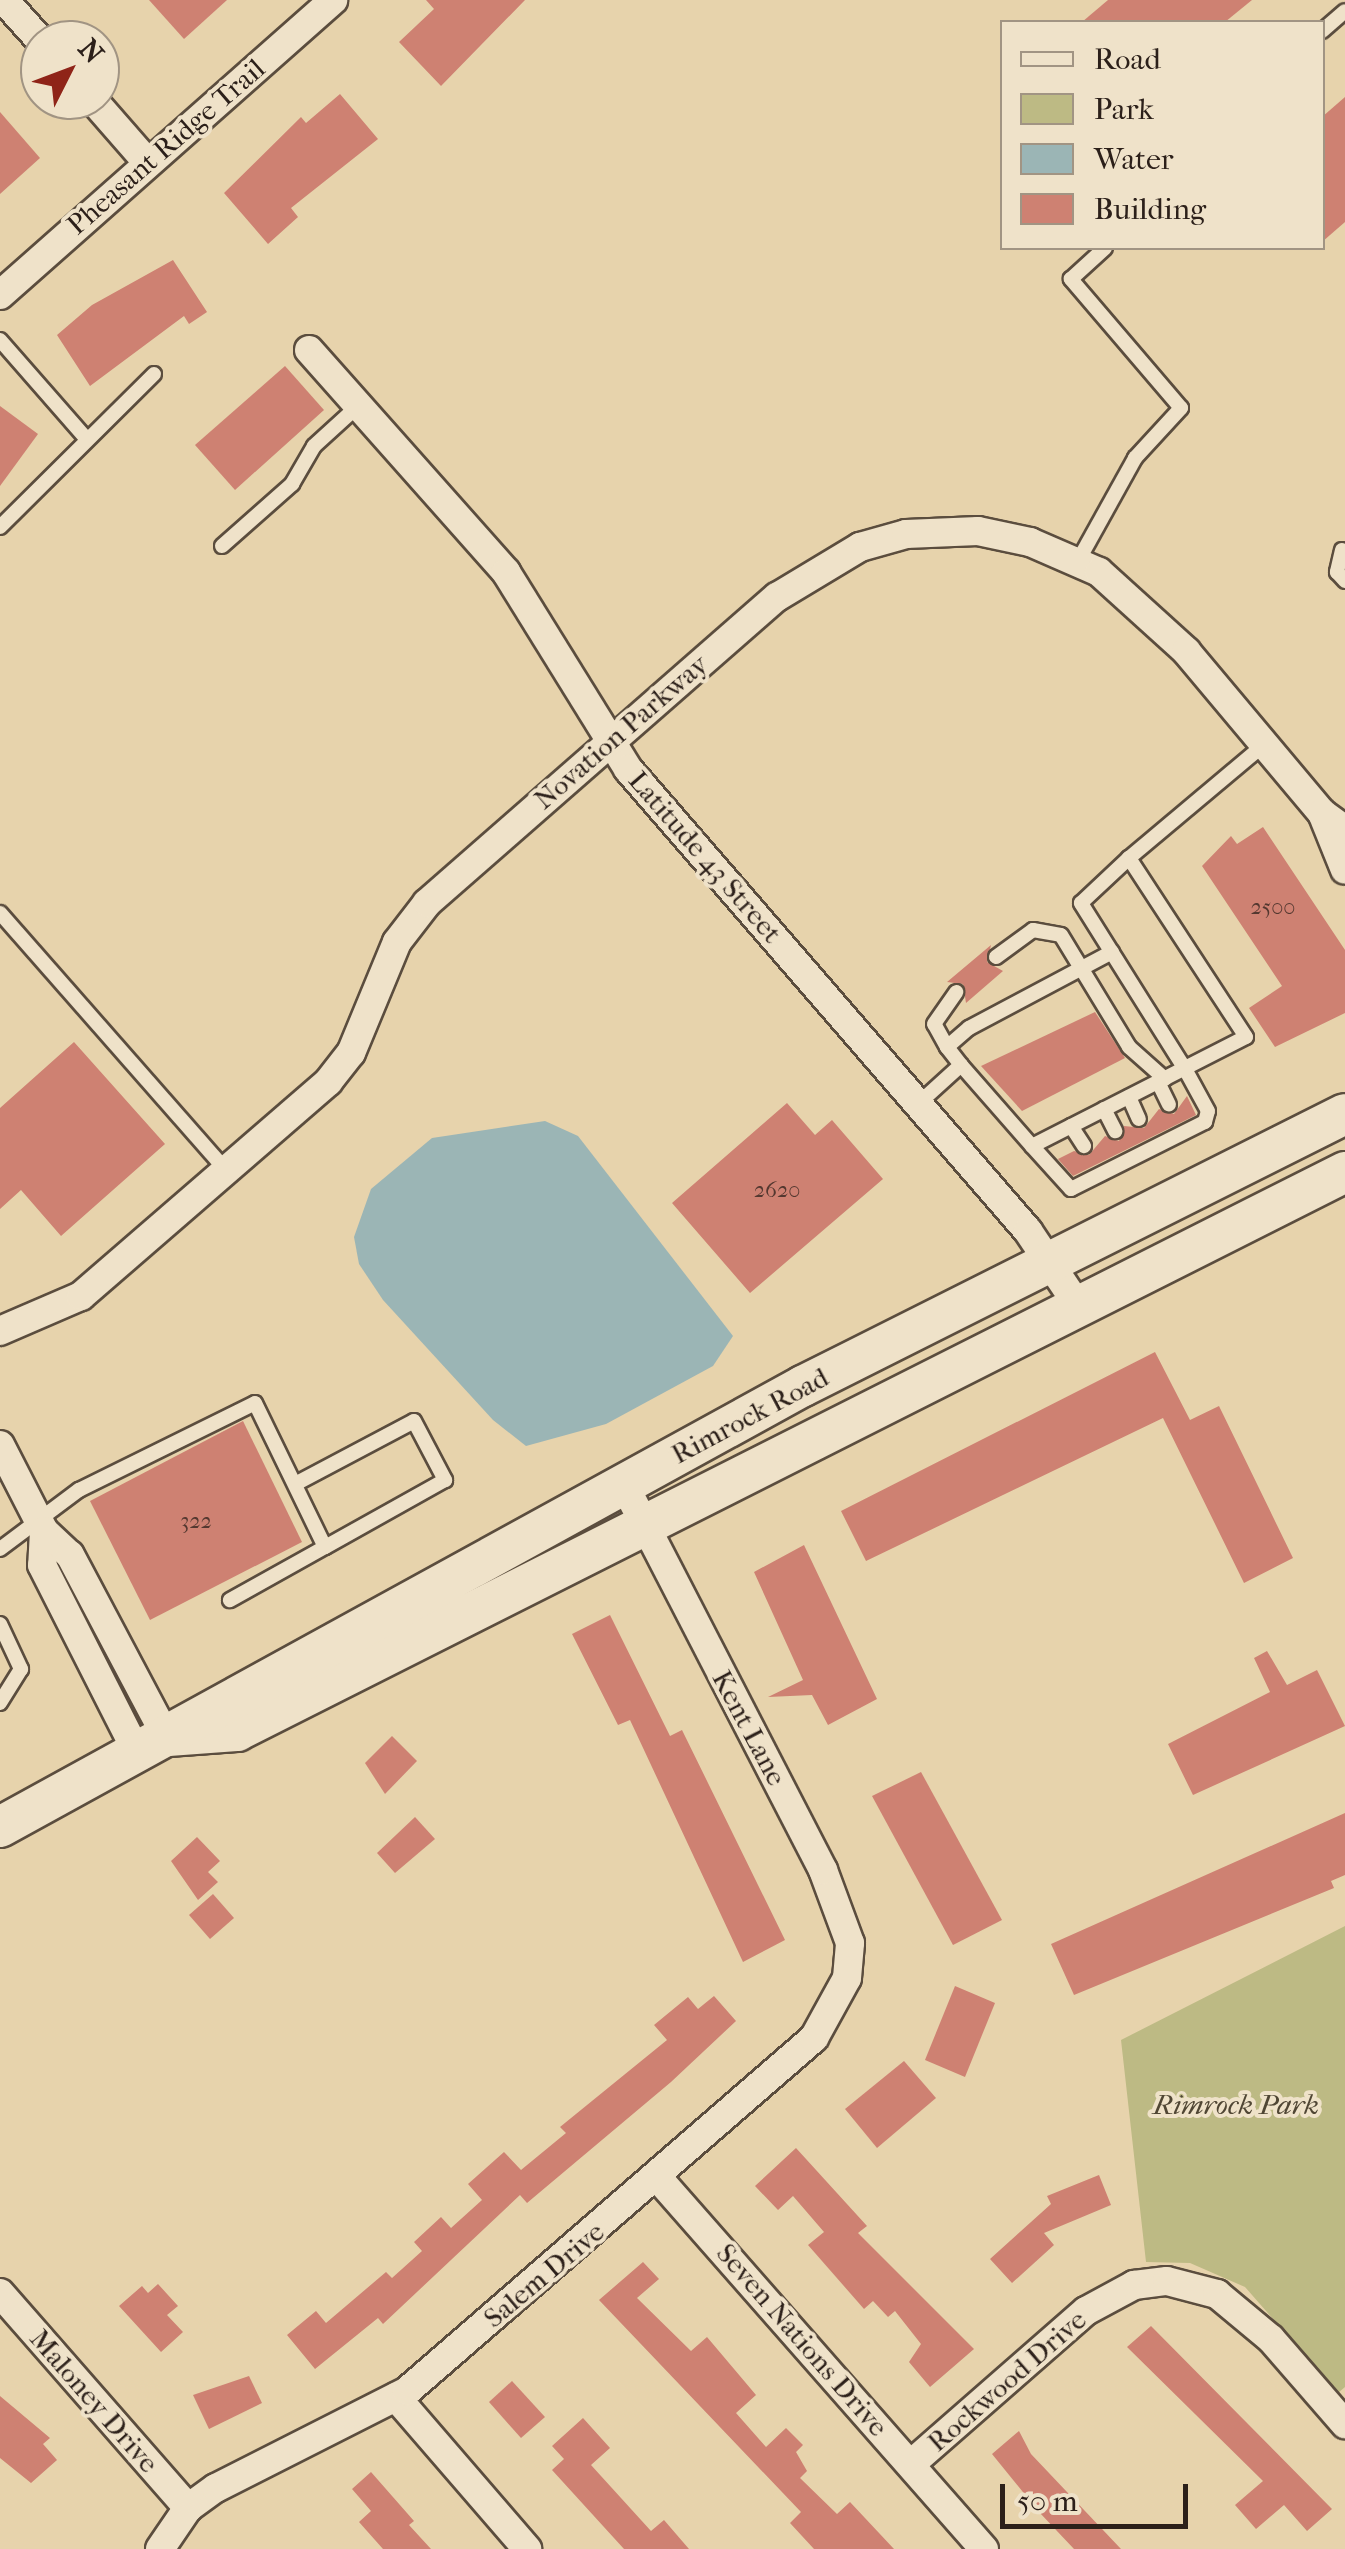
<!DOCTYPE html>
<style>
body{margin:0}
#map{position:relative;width:1345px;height:2549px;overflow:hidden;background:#e7d3ac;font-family:"IM FELL French Canon",serif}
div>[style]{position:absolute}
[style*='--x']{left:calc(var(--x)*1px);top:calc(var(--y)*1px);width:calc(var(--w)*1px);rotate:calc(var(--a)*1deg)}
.green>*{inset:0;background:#bdba84}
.water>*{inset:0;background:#9bb5b5}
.building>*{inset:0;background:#ce8172}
.roads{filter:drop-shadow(2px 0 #5b4d3e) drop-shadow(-2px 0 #5b4d3e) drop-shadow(0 2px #5b4d3e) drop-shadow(0 -2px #5b4d3e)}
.service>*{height:14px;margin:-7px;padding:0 7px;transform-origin:7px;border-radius:7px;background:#efe2c9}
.minor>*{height:28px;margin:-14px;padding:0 14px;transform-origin:14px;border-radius:14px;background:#efe2c9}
.secondary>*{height:40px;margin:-20px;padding:0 20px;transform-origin:20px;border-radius:20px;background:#efe2c9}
span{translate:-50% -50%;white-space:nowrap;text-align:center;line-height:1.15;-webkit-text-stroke:8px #efe2c9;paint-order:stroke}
.number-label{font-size:22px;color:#543830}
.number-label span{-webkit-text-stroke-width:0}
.street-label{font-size:28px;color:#2c201a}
.park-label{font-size:28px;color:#504634;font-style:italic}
.legend{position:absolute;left:1000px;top:20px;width:325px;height:230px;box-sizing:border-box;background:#efe2c9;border:2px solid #a19483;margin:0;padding:12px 18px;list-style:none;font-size:30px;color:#2c201a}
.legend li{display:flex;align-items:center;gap:20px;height:50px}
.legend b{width:50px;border:2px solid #a19483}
.north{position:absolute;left:20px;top:20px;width:100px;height:100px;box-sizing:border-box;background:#efe2c9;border:2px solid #a19483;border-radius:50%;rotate:48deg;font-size:28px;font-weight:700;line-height:40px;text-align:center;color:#2c201a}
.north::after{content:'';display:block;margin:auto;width:35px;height:45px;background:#8f2418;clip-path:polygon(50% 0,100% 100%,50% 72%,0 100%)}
.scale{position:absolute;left:1000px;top:2484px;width:188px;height:45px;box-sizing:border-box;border:5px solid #2c201a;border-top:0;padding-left:12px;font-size:30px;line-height:35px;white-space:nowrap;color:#2c201a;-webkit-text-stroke:8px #efe2c9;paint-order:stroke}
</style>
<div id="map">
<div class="green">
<div style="clip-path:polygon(1345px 1926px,1345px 2387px,1338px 2393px,1245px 2287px,1190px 2263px,1146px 2262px,1121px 2040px)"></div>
</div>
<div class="water">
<div style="clip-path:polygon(545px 1121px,578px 1136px,733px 1336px,713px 1366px,606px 1424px,526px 1446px,493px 1420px,383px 1300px,359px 1264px,354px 1237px,371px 1189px,432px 1138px)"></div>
</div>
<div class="building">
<div style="clip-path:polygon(149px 0,227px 0,184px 39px)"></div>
<div style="clip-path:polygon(426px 0,525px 0,441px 86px,399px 42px,434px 9px)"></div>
<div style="clip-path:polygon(1108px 0,1252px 0,1225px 22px,1082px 22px)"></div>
<div style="clip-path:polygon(340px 94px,378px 139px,291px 208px,298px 217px,268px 244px,224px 193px,301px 117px,306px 123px)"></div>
<div style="clip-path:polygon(1345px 97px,1345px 222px,1322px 242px,1322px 117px)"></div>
<div style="clip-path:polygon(0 112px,40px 158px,0 194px)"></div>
<div style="clip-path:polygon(173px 260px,207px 312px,189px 324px,184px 316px,90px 386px,57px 335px,92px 305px)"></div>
<div style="clip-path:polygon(285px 366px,324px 410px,235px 490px,195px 445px)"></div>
<div style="clip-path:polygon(0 406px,38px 434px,0 486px)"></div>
<div style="clip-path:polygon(1263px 827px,1345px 950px,1345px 1013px,1275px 1047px,1249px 1008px,1282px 986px,1202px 866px,1231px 836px,1237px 844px)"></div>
<div style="clip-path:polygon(991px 945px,987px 962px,1003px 971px,966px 1003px,963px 984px,947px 982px)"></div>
<div style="clip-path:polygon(1095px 1012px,1125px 1058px,1022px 1111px,981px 1066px)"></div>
<div style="clip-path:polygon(74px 1042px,165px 1144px,61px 1236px,21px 1190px,0 1209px,0 1108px)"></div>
<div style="clip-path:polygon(1187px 1096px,1196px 1115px,1073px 1176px,1058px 1159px,1074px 1151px,1089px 1155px,1105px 1136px,1119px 1141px,1124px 1126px,1144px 1128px,1159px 1109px,1174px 1114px)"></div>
<div style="clip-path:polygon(787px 1103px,815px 1135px,832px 1120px,883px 1179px,750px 1293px,672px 1203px)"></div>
<div style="clip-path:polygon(1155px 1352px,1190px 1420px,1219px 1406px,1293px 1558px,1244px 1583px,1163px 1418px,866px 1561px,841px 1511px)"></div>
<div style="clip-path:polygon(243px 1421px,302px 1542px,150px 1620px,90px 1501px)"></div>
<div style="clip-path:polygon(804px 1545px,877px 1699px,828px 1725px,812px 1695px,768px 1697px,803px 1680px,754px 1572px)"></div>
<div style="clip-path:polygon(610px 1615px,670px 1736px,682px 1730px,785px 1940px,743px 1962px,630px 1720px,618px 1725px,572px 1634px)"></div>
<div style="clip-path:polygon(1267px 1651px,1287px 1685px,1317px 1670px,1345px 1726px,1193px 1795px,1168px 1744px,1270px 1692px,1254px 1658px)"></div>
<div style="clip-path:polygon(392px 1736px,417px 1761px,385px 1794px,365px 1763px)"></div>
<div style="clip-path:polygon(921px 1772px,1002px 1920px,953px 1945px,872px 1796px)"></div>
<div style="clip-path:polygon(1345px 1813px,1345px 1875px,1331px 1881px,1334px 1888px,1074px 1995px,1051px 1944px)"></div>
<div style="clip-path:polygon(415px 1817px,435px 1839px,395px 1873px,377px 1853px)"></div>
<div style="clip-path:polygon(197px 1837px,220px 1861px,208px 1872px,218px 1882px,198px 1900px,171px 1861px)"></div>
<div style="clip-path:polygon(213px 1894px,234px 1918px,210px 1939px,189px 1915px)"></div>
<div style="clip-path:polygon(955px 1986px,995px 2003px,965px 2077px,925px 2060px)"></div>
<div style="clip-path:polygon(714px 1996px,736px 2021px,671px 2082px,527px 2203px,520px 2195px,383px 2324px,378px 2318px,315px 2369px,287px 2335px,316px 2311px,326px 2323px,386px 2272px,392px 2278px,422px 2251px,414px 2242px,441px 2217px,451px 2228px,482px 2200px,468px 2184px,504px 2152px,521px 2170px,566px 2133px,560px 2127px,667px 2040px,654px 2025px,688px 1997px,698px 2009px)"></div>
<div style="clip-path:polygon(904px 2061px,936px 2098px,877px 2148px,845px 2109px)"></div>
<div style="clip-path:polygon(796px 2148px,867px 2226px,858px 2233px,974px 2349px,930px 2387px,909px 2362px,921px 2344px,895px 2311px,888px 2317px,873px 2301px,864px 2309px,808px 2245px,824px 2232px,793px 2196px,778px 2210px,755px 2186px)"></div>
<div style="clip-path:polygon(1099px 2175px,1111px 2205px,1044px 2233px,1054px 2245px,1012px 2283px,990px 2259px,1051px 2204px,1047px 2196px)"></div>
<div style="clip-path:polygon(643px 2262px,659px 2279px,637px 2298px,691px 2351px,707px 2337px,756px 2395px,736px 2413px,766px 2447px,786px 2428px,803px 2445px,796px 2452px,807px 2471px,800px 2478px,837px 2514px,850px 2502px,894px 2549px,814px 2549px,790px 2523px,801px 2512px,599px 2300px)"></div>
<div style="clip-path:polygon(158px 2284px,178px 2306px,167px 2315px,183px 2332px,161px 2352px,119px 2306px,142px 2286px,148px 2293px)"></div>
<div style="clip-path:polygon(1151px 2326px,1332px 2509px,1307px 2531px,1284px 2505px,1256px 2529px,1235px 2505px,1263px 2481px,1127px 2347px)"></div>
<div style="clip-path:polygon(249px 2376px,262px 2403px,209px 2429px,193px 2395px)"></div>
<div style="clip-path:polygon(512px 2381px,545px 2417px,521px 2438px,489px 2402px)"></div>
<div style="clip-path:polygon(0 2396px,50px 2438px,43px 2444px,57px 2460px,31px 2483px,0 2458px)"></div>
<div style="clip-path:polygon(583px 2418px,610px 2448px,591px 2465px,651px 2531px,664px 2520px,689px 2549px,624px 2549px,552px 2470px,564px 2459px,552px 2446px)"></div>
<div style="clip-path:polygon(1019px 2431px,1031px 2454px,1121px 2549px,1074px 2549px,1040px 2513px,992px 2454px)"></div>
<div style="clip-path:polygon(371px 2472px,414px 2521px,409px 2525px,431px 2549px,383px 2549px,359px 2522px,371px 2511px,352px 2489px)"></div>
</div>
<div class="roads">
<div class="service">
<div style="--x:1322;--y:31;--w:30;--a:-41"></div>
<div style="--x:0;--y:340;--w:128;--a:48.8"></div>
<div style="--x:0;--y:527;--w:217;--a:-44.8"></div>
<div style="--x:222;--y:546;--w:94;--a:-41.5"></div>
<div style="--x:292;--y:484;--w:44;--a:-59.9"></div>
<div style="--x:314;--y:446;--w:59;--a:-42.3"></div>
<div style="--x:1342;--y:550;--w:23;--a:103"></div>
<div style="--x:1337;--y:572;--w:12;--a:48"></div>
<div style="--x:1078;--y:561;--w:118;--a:-61"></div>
<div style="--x:1135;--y:458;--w:68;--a:-47.4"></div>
<div style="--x:1181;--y:408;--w:170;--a:-130.5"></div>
<div style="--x:1071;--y:279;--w:46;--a:-42.4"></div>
<div style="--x:0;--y:913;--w:344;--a:48.7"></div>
<div style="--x:996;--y:957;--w:46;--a:-36.1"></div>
<div style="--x:1033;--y:930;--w:28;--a:10"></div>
<div style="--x:1061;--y:935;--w:131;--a:58.7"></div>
<div style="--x:1129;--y:1047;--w:48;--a:41.6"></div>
<div style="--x:947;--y:1047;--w:26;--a:-119"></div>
<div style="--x:934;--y:1024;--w:39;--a:-55"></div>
<div style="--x:961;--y:1065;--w:23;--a:-128"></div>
<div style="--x:947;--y:1047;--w:29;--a:-41"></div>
<div style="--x:969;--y:1028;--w:162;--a:-28"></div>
<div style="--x:1158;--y:1082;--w:25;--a:64"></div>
<div style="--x:1129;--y:1097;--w:24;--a:66"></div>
<div style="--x:918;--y:1104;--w:58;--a:-42.2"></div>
<div style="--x:961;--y:1065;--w:108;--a:48.8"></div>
<div style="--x:1032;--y:1146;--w:240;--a:-27"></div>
<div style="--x:1246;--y:1037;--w:214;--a:-123.2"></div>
<div style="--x:1129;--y:858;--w:179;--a:-40"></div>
<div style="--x:1104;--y:1109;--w:25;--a:63"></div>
<div style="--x:1071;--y:1126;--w:24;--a:57"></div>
<div style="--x:1032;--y:1146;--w:58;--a:47.8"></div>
<div style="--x:1071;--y:1189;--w:150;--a:-26.6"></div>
<div style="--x:1205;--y:1122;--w:11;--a:-75"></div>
<div style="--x:1208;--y:1111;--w:48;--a:-118.7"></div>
<div style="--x:1185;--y:1069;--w:196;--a:-122.1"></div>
<div style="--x:1081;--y:903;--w:66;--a:-43.2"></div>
<div style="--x:297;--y:1483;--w:132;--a:-27.9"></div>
<div style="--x:414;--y:1421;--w:67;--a:62.3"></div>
<div style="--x:445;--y:1480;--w:137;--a:150.8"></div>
<div style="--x:0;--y:1549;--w:99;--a:-36.8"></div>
<div style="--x:79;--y:1490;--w:196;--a:-26.3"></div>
<div style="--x:255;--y:1403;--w:160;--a:64.1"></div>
<div style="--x:325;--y:1547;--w:109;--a:150.8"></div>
<div style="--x:0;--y:1624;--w:50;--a:65"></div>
<div style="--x:21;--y:1669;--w:40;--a:122"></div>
</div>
<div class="minor">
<div style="--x:4;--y:0;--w:54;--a:48"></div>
<div style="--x:93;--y:100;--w:82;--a:48.9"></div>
<div style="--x:0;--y:295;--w:445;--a:-41.5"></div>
<div style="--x:309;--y:350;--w:297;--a:48.4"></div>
<div style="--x:506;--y:572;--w:232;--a:58.2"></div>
<div style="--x:628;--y:769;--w:611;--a:49.11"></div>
<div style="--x:1028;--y:1231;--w:92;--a:56.1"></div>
<div style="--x:1322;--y:813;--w:61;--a:68"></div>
<div style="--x:0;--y:1331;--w:88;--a:-23.4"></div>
<div style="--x:81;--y:1296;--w:327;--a:-40.9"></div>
<div style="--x:328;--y:1082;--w:37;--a:-52"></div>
<div style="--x:351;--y:1053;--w:120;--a:-67.5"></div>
<div style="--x:397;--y:942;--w:49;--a:-52.4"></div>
<div style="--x:427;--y:903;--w:465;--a:-41.2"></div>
<div style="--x:777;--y:597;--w:97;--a:-31.1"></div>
<div style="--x:860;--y:547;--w:48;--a:-15.8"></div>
<div style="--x:906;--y:534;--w:72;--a:-2.4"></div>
<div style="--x:978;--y:531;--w:53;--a:11.9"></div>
<div style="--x:1030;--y:542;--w:75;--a:23.5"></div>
<div style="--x:1099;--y:572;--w:118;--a:42.2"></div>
<div style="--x:1186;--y:651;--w:212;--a:50"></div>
<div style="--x:1322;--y:813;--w:29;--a:36"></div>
<div style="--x:0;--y:1445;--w:97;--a:62.9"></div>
<div style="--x:44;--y:1531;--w:35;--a:43"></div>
<div style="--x:70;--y:1555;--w:205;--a:62.1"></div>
<div style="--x:44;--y:1531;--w:34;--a:93"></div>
<div style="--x:42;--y:1565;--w:208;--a:63.1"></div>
<div style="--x:658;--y:2178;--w:494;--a:48.7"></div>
<div style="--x:0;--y:2293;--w:286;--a:48.8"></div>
<div style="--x:396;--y:2397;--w:201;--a:49.2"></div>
<div style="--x:911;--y:2464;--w:232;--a:-41.2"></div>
<div style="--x:1086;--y:2311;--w:55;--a:-28.4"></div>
<div style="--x:1134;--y:2285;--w:33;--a:-7"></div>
<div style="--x:1167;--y:2281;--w:52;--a:14.6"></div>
<div style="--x:1217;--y:2294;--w:70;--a:39.8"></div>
<div style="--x:1271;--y:2339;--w:113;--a:49"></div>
<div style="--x:160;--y:2549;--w:50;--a:-55.7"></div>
<div style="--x:188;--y:2508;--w:34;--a:-36"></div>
<div style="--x:216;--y:2488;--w:214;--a:-26.9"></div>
<div style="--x:407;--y:2391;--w:539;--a:-40.94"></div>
<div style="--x:814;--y:2038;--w:68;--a:-61.2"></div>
<div style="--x:847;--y:1978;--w:35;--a:-85"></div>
<div style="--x:850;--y:1943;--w:78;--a:-110.3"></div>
<div style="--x:823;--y:1870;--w:433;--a:-117.3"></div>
</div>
<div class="secondary">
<div style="--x:168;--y:1736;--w:69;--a:-4.1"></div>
<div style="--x:237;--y:1731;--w:1241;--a:-26.77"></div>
<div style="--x:0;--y:1827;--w:916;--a:-28.78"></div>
<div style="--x:803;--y:1386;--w:606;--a:-26.65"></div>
</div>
</div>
<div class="number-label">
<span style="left:1273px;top:908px">2500</span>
<span style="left:777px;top:1191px">2620</span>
<span style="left:196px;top:1522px">322</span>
</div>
<div class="street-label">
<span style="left:166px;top:147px;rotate:-41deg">Pheasant Ridge Trail</span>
<span style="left:621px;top:732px;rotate:-41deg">Novation Parkway</span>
<span style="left:705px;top:857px;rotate:49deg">Latitude 43 Street</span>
<span style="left:750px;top:1416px;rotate:-28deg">Rimrock Road</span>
<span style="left:749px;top:1728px;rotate:62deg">Kent Lane</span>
<span style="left:544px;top:2275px;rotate:-40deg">Salem Drive</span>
<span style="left:802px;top:2340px;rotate:49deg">Seven Nations Drive</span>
<span style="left:1007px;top:2381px;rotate:-41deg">Rockwood Drive</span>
<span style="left:94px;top:2401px;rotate:49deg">Maloney Drive</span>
</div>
<div class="park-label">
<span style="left:1236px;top:2105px">Rimrock Park</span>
</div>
<ul class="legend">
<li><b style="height:12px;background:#efe2c9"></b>Road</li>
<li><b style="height:28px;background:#bdba84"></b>Park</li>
<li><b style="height:28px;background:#9bb5b5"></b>Water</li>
<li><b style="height:28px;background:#ce8172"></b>Building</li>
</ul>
<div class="north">N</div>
<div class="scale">50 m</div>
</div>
